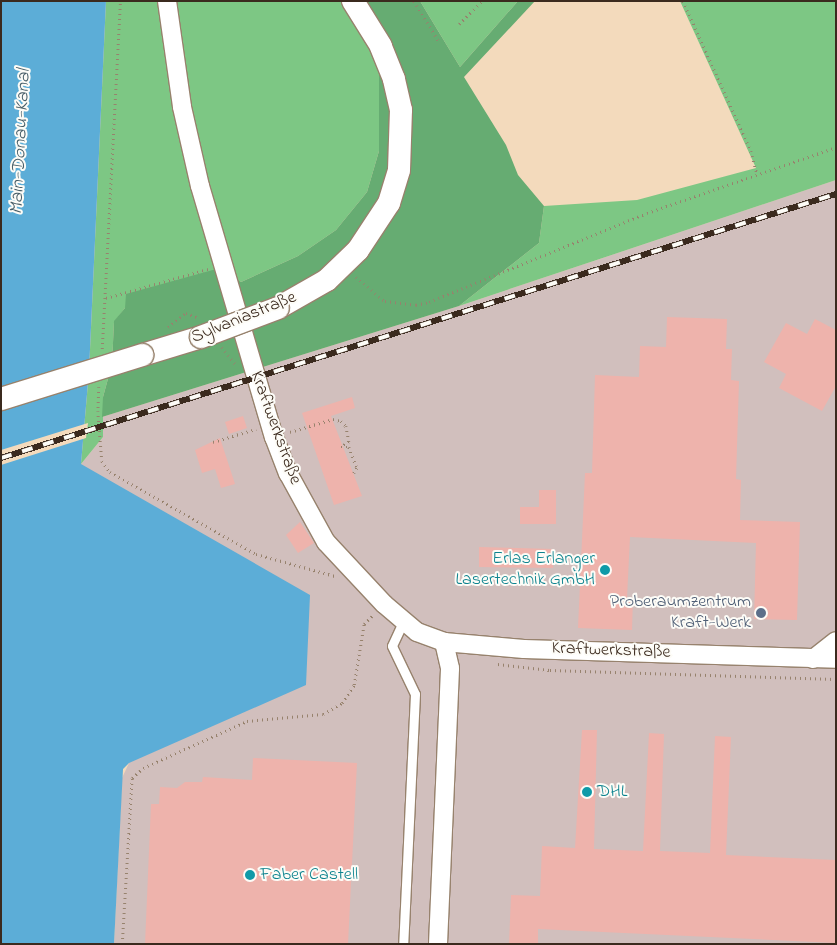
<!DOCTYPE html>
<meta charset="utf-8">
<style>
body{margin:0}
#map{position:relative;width:837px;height:945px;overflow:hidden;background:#f3dabc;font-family:"Indie Flower",sans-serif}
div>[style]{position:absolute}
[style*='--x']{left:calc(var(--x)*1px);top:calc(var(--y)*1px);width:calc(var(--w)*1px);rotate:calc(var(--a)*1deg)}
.industrial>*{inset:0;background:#d1bfbd}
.green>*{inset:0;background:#7dc784}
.forest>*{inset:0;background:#66ac72}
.water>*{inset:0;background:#5cadd7}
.pier>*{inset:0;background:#f3dabc}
.building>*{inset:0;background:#eeb3ac}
.path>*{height:2.5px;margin-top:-1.25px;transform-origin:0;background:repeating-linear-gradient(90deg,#97826d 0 1px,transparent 0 5px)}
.roads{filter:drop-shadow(1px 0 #97826d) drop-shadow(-1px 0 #97826d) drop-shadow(0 1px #97826d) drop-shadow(0 -1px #97826d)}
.service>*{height:9px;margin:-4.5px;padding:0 4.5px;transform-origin:4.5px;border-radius:4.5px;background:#fff}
.minor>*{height:18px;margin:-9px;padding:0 9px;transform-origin:9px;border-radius:9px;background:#fff}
.tertiary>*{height:22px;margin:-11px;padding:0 11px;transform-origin:11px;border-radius:11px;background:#fff}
.rail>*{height:5.5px;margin-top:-2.75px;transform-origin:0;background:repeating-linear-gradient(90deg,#fdfcf7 0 11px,#3b2a1e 0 22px);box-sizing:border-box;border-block:1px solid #3b2a1e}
.bridges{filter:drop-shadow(1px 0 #97826d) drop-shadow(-1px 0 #97826d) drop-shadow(0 1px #97826d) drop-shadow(0 -1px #97826d)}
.tertiary-bridge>*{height:22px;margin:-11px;padding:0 11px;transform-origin:11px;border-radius:11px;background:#fff}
.dots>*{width:14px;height:14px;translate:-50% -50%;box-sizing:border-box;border:2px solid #fdfcf7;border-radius:50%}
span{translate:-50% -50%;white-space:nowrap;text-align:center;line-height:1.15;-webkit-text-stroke:4px #fdfcf7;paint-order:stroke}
.street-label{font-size:18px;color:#3b2a1e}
.culture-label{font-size:18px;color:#0d838f}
.right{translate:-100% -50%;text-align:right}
.left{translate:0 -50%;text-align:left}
.service-label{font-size:18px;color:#4e5e75}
.water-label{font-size:19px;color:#485e68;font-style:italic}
.frame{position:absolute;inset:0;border:2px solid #3b2a1e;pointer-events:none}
</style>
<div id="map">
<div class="industrial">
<div style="clip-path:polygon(836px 180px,836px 944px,114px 944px,122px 778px,129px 763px,81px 464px,103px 437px,102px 417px,459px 306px)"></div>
</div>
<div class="green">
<div style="clip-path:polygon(106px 1px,353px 1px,379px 46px,379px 151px,367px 192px,336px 230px,298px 256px,241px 282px,220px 268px,125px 308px,114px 322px,112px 364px,103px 397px,103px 437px,81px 464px,89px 371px)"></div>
<div style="clip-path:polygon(420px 1px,518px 1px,460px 67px)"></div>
<div style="clip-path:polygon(680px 1px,836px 1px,836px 180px,459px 306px,539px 243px,544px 206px,637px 200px,756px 168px)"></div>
</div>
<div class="forest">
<div style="clip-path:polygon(353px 1px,420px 1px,460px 67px,518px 1px,535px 1px,464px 77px,506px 145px,518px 175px,544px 206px,539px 243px,459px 306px,102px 417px,103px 397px,112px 364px,114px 321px,125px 308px,126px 294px,220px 268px,241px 282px,298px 256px,336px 230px,367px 192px,379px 151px,379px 46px)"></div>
</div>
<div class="water">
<div style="clip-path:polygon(1px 1px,106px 1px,89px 371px,81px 464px,310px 595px,306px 685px,129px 763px,123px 769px,114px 944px,1px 944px)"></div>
</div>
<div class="pier">
<div style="clip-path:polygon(88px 423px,86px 438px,1px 465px,1px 450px)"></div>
</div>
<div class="building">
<div style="clip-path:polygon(667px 317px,727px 319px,726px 349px,732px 349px,731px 380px,739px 381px,736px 479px,741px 480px,740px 520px,800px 522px,797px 620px,754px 619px,756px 543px,630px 537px,627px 598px,633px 598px,632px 630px,578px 628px,585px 473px,592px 473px,595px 375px,639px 377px,640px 346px,666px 347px)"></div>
<div style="clip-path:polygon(815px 319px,836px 330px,836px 386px,822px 411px,779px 388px,786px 374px,764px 362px,786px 323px,807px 334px)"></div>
<div style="clip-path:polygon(352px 397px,355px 408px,331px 416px,362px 496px,334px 505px,302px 413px)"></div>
<div style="clip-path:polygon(243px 416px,247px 428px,229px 434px,225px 422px)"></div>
<div style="clip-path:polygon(220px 438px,235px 484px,221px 488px,215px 469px,202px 473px,195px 450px)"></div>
<div style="clip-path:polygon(539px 490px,556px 490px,556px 524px,520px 524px,520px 507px,539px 507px)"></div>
<div style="clip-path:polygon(300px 522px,314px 543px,298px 553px,286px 535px)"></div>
<div style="clip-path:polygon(479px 547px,554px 549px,553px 568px,479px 567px)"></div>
<div style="clip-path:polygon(582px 730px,597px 730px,594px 849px,643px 851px,649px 733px,664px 734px,660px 851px,710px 853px,715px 736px,731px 737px,726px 855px,836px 860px,836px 943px,538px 929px,538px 944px,509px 944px,511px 895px,540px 896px,542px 846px,575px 848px)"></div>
<div style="clip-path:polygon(253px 758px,357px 763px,348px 944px,145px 944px,151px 804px,159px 804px,160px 787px,177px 788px,185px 782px,202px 782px,203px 777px,252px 780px)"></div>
</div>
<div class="path">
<div style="--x:414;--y:1;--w:46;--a:58.4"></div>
<div style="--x:683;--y:1;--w:165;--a:65.6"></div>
<div style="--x:751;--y:151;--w:23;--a:75"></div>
<div style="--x:459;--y:24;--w:33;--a:-45"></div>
<div style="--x:356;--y:277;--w:38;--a:40"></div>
<div style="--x:385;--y:301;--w:31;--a:7"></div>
<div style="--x:416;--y:305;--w:13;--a:-13"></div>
<div style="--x:429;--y:302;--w:235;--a:-22.2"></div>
<div style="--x:647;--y:213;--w:200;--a:-19.2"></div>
<div style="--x:106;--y:298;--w:106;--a:-15.9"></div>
<div style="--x:168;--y:327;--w:23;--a:-38"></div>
<div style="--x:186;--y:313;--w:14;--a:21"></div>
<div style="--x:222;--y:347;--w:23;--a:52"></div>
<div style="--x:102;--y:349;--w:348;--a:-87"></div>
<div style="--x:99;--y:387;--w:24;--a:92"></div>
<div style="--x:98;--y:411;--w:50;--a:85.4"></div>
<div style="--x:102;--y:461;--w:14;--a:54"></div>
<div style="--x:110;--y:472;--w:167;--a:29.3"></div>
<div style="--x:256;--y:554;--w:82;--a:15.6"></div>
<div style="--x:290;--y:432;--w:45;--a:-16.8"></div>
<div style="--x:333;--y:419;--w:8;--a:14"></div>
<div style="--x:341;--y:421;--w:7;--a:45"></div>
<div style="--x:346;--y:426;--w:16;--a:79"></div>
<div style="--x:349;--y:442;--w:9;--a:148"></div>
<div style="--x:341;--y:447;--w:8;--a:0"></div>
<div style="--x:349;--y:447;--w:22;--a:69"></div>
<div style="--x:357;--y:468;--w:6;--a:121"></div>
<div style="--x:213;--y:442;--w:45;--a:-16.8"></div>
<div style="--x:498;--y:664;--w:52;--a:6.6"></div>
<div style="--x:550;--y:670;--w:286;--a:1.8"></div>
<div style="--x:122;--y:944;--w:166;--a:-86.6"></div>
<div style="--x:132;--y:778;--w:15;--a:-42"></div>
<div style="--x:143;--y:768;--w:114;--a:-24.3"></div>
<div style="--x:247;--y:721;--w:76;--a:-5.3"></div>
<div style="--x:323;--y:714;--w:22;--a:-30"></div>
<div style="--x:342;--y:703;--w:22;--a:-56"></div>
<div style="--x:354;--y:685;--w:62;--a:-80.7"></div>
<div style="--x:364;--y:624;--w:14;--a:-45"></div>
</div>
<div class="roads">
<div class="service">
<div style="--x:403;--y:622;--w:26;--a:115"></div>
<div style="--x:392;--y:646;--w:53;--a:64.4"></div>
<div style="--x:415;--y:694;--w:250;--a:92.7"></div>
</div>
<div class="minor">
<div style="--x:167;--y:1;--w:107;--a:81.9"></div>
<div style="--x:182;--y:107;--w:81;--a:77.2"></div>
<div style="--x:200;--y:186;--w:262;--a:73.6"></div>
<div style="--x:274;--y:437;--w:39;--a:69"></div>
<div style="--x:288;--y:473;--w:79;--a:61.2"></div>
<div style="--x:326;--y:542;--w:85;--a:46.9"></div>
<div style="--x:384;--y:604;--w:43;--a:40.3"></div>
<div style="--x:417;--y:632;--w:29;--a:20"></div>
<div style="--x:444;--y:642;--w:80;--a:5"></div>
<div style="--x:524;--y:649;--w:312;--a:1.8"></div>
<div style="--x:813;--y:659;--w:29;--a:-38"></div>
<div style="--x:438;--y:944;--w:276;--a:-87.5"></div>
<div style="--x:450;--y:668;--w:27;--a:-103"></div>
</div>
<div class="tertiary">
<div style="--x:278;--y:308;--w:56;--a:-29.7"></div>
<div style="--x:327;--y:280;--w:43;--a:-44.1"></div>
<div style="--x:358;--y:250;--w:56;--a:-56.6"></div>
<div style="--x:389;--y:203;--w:34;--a:-73"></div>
<div style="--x:399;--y:170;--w:60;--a:-88.1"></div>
<div style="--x:401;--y:110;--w:32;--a:-103"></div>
<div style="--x:394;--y:79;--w:35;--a:-112"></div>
<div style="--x:381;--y:46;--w:53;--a:-121.9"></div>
<div style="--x:142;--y:355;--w:62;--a:-17"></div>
</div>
</div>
<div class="rail">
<div style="--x:1;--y:458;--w:876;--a:-17.55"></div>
</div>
<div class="bridges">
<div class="tertiary-bridge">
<div style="--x:201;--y:337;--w:82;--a:-20.6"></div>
<div style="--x:1;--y:399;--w:148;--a:-17.3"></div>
</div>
</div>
<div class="dots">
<div style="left:605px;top:570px;background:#0f9aa8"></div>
<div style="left:761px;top:613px;background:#5c6f8a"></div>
<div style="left:587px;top:792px;background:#0f9aa8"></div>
<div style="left:250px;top:875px;background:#0f9aa8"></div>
</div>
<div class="street-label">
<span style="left:244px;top:318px;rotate:-22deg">Sylvaniastraße</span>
<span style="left:275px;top:428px;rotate:70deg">Kraftwerkstraße</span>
<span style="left:611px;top:651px;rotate:2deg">Kraftwerkstraße</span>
</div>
<div class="culture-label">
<span class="right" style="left:595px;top:570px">Erlas Erlanger<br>Lasertechnik GmbH</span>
<span class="left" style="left:597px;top:792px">DHL</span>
<span class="left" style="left:260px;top:875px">Faber Castell</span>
</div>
<div class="service-label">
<span class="right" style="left:751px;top:613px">Proberaumzentrum<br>Kraft-Werk</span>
</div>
<div class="water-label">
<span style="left:21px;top:142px;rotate:-87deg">Main-Donau-Kanal</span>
</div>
<div class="frame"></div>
</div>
